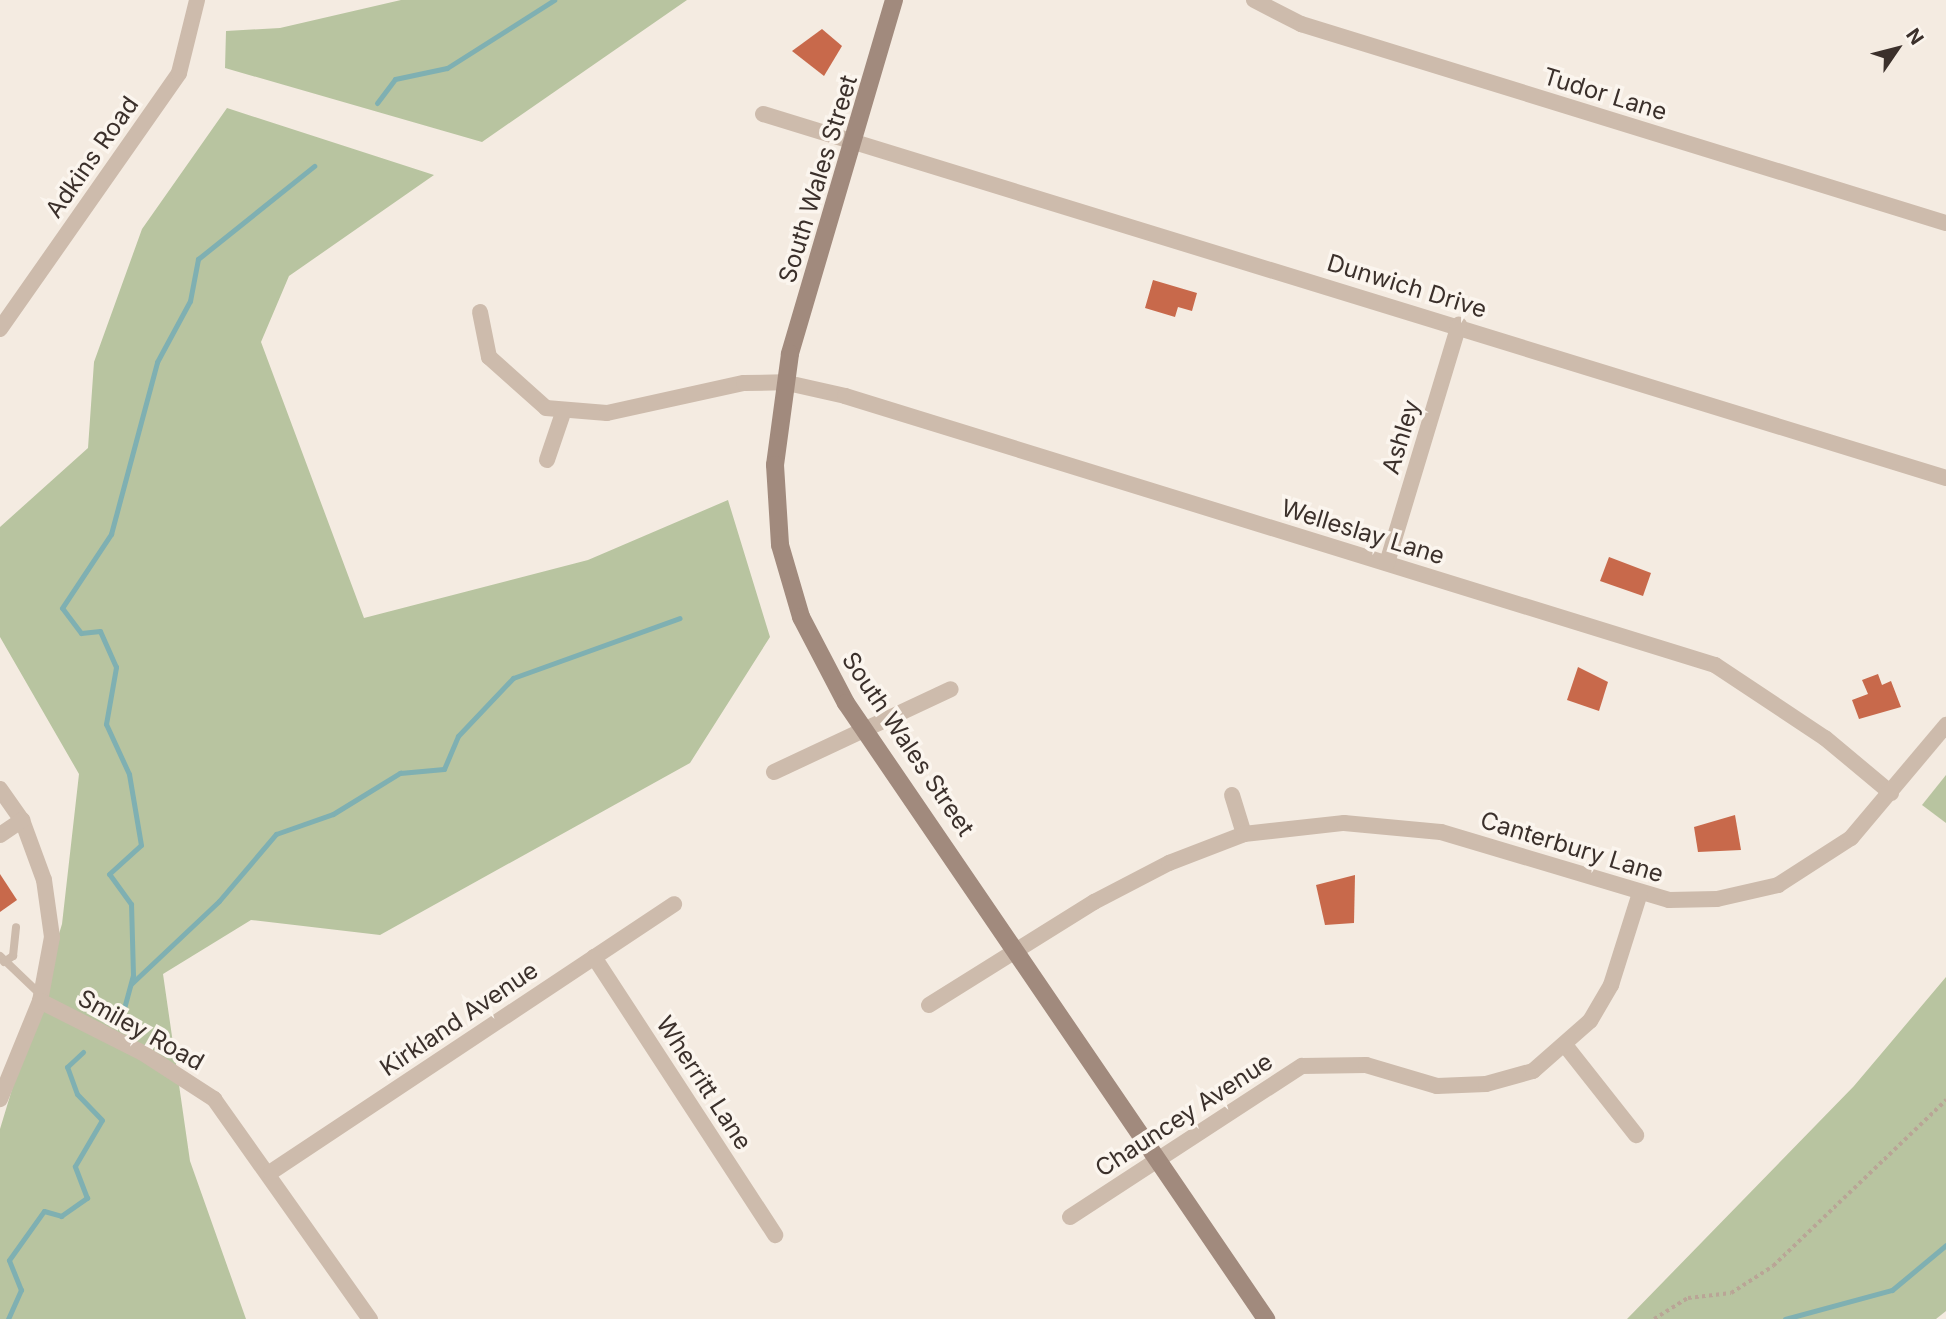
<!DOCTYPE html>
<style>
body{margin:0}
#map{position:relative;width:1946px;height:1319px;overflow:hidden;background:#f4ebe1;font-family:Inter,sans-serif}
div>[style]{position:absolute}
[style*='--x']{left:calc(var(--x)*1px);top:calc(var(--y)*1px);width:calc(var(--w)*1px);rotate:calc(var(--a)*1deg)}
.green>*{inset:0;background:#b8c4a0}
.stream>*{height:5px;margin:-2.5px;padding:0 2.5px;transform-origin:2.5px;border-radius:2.5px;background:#7fb0b2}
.building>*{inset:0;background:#c8694b}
.path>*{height:3.5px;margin-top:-1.75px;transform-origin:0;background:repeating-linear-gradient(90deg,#b9a596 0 3.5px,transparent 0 7px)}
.lane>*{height:8px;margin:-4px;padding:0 4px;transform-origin:4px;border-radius:4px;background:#cdbbac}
.street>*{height:16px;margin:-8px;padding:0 8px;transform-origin:8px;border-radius:8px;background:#cdbbac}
.secondary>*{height:18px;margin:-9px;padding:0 9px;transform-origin:9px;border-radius:9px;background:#a18a7d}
span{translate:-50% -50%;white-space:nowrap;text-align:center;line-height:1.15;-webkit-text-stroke:7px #fbf5ee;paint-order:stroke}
.street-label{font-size:24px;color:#3b302b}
.north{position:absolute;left:1862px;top:14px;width:70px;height:70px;-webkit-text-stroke:5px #fbf5ee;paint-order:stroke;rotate:55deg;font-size:19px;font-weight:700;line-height:28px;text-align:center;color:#3b302b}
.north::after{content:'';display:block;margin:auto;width:24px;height:32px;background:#3b302b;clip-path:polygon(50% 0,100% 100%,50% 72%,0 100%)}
</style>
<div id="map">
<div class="green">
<div style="clip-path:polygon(401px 0,687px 0,482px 142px,225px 68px,226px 31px,280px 28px)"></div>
<div style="clip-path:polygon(227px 108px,434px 175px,289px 276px,261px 342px,364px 618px,588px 560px,728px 500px,770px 637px,690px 763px,380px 935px,251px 920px,163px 974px,190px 1161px,246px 1319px,0 1319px,0 1129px,62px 924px,79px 774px,0 637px,0 527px,88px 448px,94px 362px,142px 229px)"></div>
<div style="clip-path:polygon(1946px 775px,1946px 823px,1922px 805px)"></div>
<div style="clip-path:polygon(1946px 977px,1946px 1311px,1936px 1319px,1627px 1319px,1854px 1086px)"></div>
</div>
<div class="stream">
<div style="--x:377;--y:103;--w:30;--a:-53"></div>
<div style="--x:395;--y:79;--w:53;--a:-11.9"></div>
<div style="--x:447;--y:68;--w:127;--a:-32.4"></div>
<div style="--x:131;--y:984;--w:121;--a:-43.3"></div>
<div style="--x:219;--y:901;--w:88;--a:-49.6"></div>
<div style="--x:276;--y:834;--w:60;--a:-19.3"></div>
<div style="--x:333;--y:814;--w:79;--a:-31.5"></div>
<div style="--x:400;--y:773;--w:44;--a:-5.2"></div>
<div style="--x:444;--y:769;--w:36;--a:-67"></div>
<div style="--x:458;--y:736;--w:80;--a:-46.5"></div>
<div style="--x:513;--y:678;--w:177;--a:-19.8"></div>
<div style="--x:120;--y:1023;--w:50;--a:-74.8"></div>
<div style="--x:133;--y:975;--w:71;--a:-91.6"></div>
<div style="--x:131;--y:904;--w:37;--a:-126"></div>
<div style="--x:109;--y:874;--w:43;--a:-42.2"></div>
<div style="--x:141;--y:845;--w:72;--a:-99.6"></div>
<div style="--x:129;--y:774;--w:55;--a:-114.7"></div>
<div style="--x:106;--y:724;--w:58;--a:-80"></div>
<div style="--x:116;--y:667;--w:39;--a:-114"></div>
<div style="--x:100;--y:631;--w:19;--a:174"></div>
<div style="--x:81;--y:633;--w:31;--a:-127"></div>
<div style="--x:62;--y:608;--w:89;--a:-56.5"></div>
<div style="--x:111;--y:534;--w:178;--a:-75"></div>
<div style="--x:157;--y:362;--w:69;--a:-61.6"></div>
<div style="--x:190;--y:301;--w:43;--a:-79.2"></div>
<div style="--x:198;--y:259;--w:149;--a:-38.7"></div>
<div style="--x:8;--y:1319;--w:32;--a:-66"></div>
<div style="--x:21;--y:1290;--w:32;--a:-112"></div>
<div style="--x:9;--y:1260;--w:60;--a:-54.5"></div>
<div style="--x:44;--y:1211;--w:18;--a:16"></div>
<div style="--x:61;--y:1216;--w:32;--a:-35"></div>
<div style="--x:87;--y:1198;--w:34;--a:-111"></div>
<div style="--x:75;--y:1166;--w:53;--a:-59.6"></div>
<div style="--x:102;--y:1120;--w:36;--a:-134"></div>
<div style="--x:77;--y:1094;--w:29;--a:-110"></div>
<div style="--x:67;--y:1067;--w:22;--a:-43"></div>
<div style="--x:1785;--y:1319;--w:111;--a:-15.2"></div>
<div style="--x:1892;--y:1290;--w:70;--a:-39.8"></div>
</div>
<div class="building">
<div style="clip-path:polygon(822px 29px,842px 46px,824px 76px,792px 51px)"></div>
<div style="clip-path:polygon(1153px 280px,1197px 293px,1192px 311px,1178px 307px,1175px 317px,1145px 308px)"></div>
<div style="clip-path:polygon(1609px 557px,1651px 573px,1643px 596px,1600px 581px)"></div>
<div style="clip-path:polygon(1578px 667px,1608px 682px,1599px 711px,1567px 700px)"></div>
<div style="clip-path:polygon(1878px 674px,1882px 685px,1891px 681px,1901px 707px,1859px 719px,1852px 700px,1868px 694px,1862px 680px)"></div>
<div style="clip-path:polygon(1735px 815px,1741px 850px,1698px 852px,1694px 827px)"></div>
<div style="clip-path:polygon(0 874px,17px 900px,0 912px)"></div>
<div style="clip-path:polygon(1355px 875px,1354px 923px,1325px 925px,1316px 885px)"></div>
</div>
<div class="path">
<div style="--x:1654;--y:1319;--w:40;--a:-32"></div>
<div style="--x:1688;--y:1298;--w:43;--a:-6.6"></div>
<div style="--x:1731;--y:1293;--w:50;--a:-32.7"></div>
<div style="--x:1773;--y:1266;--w:240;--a:-43.8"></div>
</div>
<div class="lane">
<div style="--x:0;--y:956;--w:57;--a:43.6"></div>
<div style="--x:4;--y:962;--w:11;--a:-34"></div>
<div style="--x:13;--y:956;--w:29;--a:-84"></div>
</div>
<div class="street">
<div style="--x:1254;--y:0;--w:53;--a:27.1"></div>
<div style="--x:1301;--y:24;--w:675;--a:17.15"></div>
<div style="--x:763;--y:114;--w:1238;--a:17.1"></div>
<div style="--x:480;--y:312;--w:46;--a:78.7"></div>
<div style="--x:489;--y:357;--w:76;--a:41.8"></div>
<div style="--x:546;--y:408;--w:61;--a:4.7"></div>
<div style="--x:607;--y:413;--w:140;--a:-12.4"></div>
<div style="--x:744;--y:383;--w:39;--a:-1"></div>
<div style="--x:783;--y:382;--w:64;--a:12.7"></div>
<div style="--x:845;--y:396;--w:911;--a:17.18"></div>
<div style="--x:1715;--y:665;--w:132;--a:33.6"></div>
<div style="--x:1825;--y:738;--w:86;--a:39.8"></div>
<div style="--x:0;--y:329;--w:312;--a:-55"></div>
<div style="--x:179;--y:73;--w:75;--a:-76.1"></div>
<div style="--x:547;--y:460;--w:50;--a:-71.2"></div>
<div style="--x:1387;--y:563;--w:249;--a:-73.2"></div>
<div style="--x:774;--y:772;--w:195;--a:-25.1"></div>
<div style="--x:0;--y:789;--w:38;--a:55"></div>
<div style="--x:22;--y:820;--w:64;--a:69.9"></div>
<div style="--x:44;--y:880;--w:58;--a:82"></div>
<div style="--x:52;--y:937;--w:65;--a:100.6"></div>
<div style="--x:40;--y:1001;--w:106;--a:112.2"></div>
<div style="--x:1232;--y:795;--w:41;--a:72.9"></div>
<div style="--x:0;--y:835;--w:27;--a:-34"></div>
<div style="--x:594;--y:957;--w:332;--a:56.9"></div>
<div style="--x:40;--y:1001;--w:115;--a:26.8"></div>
<div style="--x:143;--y:1053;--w:85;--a:32.9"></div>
<div style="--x:214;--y:1099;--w:270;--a:54.7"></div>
<div style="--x:929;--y:1005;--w:195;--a:-32"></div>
<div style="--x:1094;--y:902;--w:85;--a:-27.5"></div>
<div style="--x:1169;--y:863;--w:80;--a:-21.1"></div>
<div style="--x:1244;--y:834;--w:101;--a:-6.3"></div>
<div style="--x:1344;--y:823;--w:97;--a:5.3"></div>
<div style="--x:1441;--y:832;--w:238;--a:16.6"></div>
<div style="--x:1669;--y:900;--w:48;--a:-1.2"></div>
<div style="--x:1717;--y:899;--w:63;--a:-12.9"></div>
<div style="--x:1778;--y:885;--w:87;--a:-32.8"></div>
<div style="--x:1851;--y:838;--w:148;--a:-49.9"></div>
<div style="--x:1565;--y:1045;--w:115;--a:51.7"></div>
<div style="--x:271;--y:1172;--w:484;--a:-33.6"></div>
<div style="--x:1070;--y:1217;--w:277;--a:-33.1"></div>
<div style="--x:1302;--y:1066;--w:64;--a:-0.9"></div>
<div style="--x:1366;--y:1065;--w:74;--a:16.5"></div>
<div style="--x:1437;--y:1086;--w:49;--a:-2.3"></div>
<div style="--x:1486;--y:1084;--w:49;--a:-15.5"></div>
<div style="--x:1533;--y:1071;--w:76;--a:-41.3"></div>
<div style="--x:1590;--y:1021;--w:42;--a:-59.7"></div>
<div style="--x:1611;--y:985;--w:96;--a:-72.5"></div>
</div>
<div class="secondary">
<div style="--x:894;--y:0;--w:369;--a:106.4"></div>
<div style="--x:790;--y:354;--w:112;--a:97.7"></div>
<div style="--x:775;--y:465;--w:80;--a:86.4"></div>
<div style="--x:780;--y:545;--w:75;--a:73.7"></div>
<div style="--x:801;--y:617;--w:97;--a:62.4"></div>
<div style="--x:846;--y:703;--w:746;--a:55.71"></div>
</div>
<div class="street-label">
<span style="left:1605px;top:94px;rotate:17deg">Tudor Lane</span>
<span style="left:92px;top:157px;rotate:-55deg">Adkins Road</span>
<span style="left:818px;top:179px;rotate:-73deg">South Wales Street</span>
<span style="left:1407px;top:286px;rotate:17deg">Dunwich Drive</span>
<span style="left:1401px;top:437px;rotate:-73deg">Ashley</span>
<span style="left:1363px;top:532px;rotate:17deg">Welleslay Lane</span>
<span style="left:908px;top:744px;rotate:56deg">South Wales Street</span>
<span style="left:1572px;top:847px;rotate:17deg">Canterbury Lane</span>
<span style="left:459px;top:1019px;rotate:-34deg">Kirkland Avenue</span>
<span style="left:141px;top:1030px;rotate:29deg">Smiley Road</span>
<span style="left:704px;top:1083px;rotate:57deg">Wherritt Lane</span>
<span style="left:1184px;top:1115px;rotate:-33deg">Chauncey Avenue</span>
</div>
<div class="north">N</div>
</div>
